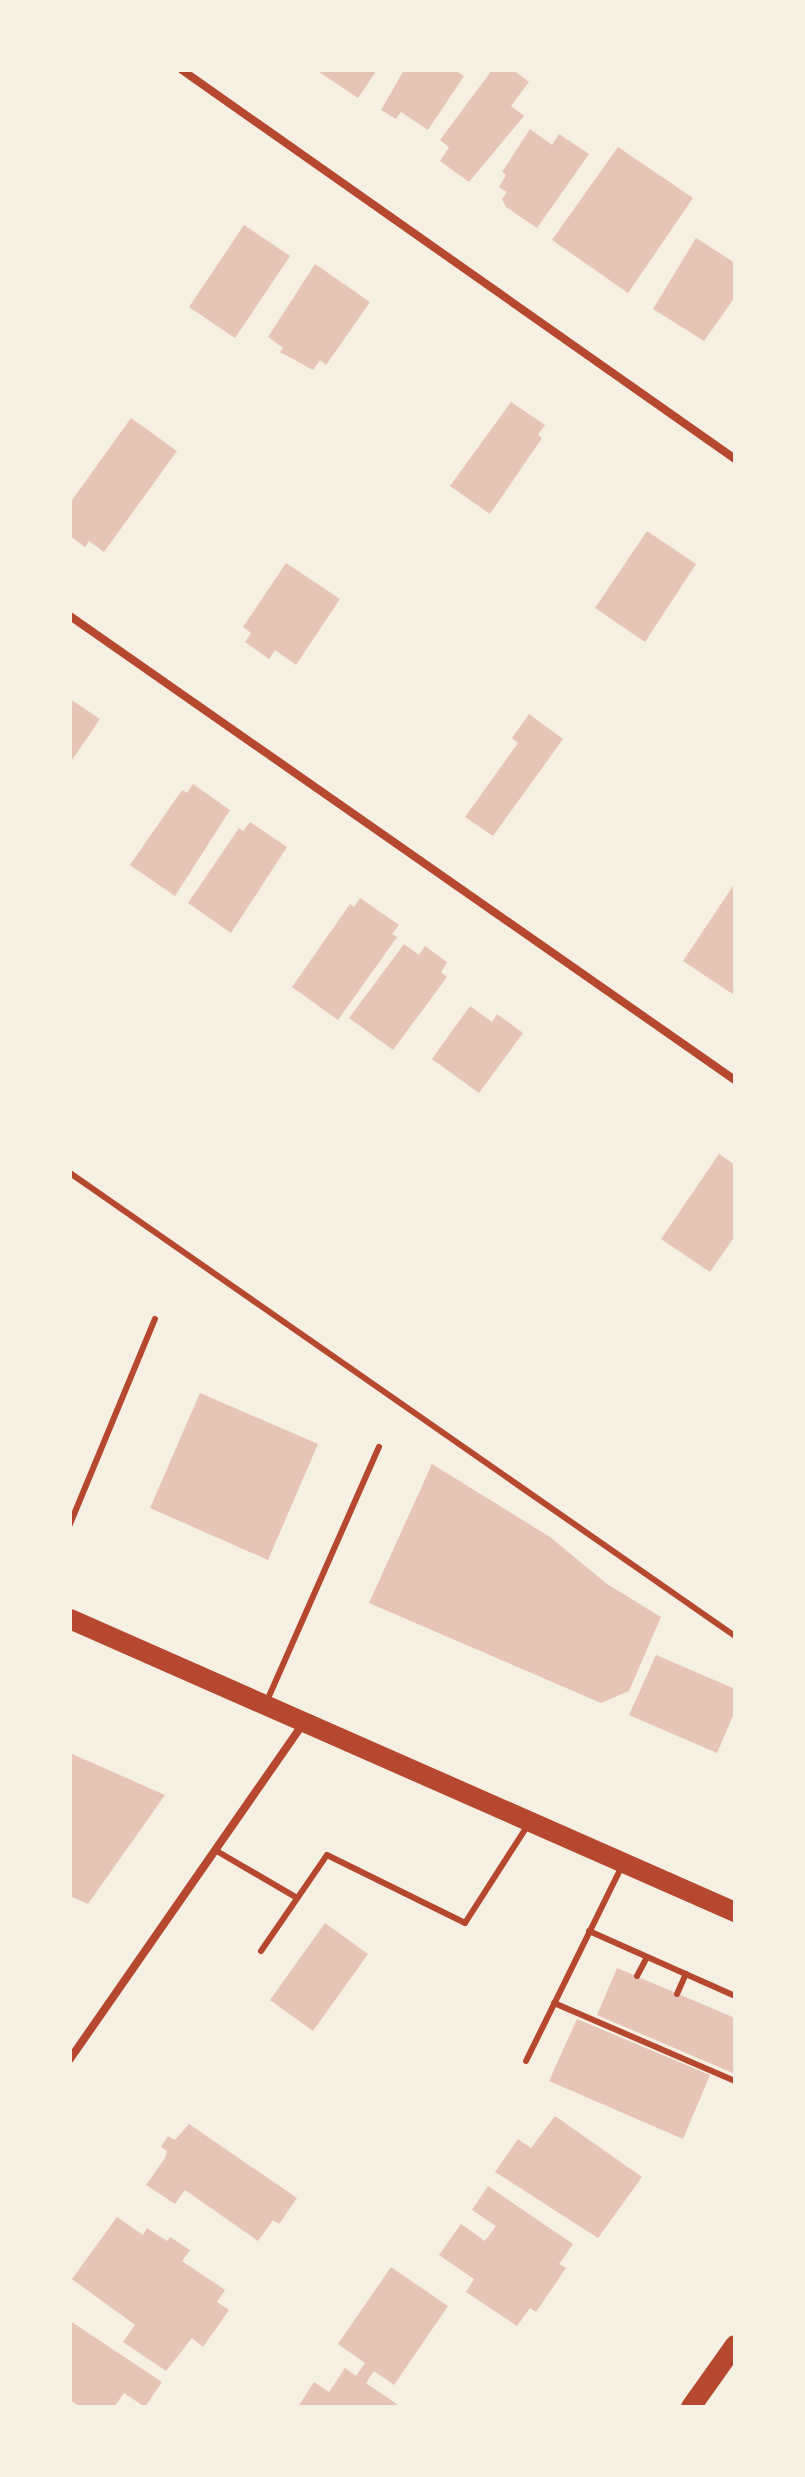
<!DOCTYPE html>
<style>
body{margin:0}
#map{position:relative;width:805px;height:2477px;overflow:hidden;background:#f6efe4;font-family:"Open Sans",sans-serif}
div>[style]{position:absolute}
[style*='--x']{left:calc(var(--x)*1px);top:calc(var(--y)*1px);width:calc(var(--w)*1px);rotate:calc(var(--a)*1deg)}
.building>*{inset:0;background:#e6c5b7}
.service>*{height:6px;margin:-3px;padding:0 3px;transform-origin:3px;border-radius:3px;background:#b5482f}
.minor>*{height:8px;margin:-4px;padding:0 4px;transform-origin:4px;border-radius:4px;background:#b5482f}
.primary>*{height:20px;margin:-10px;padding:0 10px;transform-origin:10px;border-radius:10px;background:#b5482f}
span{translate:-50% -50%;white-space:nowrap;text-align:center;line-height:1.15;-webkit-text-stroke:6px #f6efe4;paint-order:stroke}
.frame{position:absolute;inset:0;border:72px solid #f6efe4;pointer-events:none}
</style>
<div id="map">
<div class="building">
<div style="clip-path:polygon(316px 70px,377px 70px,358px 98px)"></div>
<div style="clip-path:polygon(404px 70px,455px 70px,464px 76px,428px 130px,401px 112px,396px 119px,381px 110px)"></div>
<div style="clip-path:polygon(492px 70px,513px 70px,529px 82px,511px 106px,524px 116px,469px 182px,440px 161px,449px 147px,440px 140px)"></div>
<div style="clip-path:polygon(530px 129px,552px 145px,559px 134px,589px 154px,537px 228px,506px 207px,502px 199px,507px 192px,499px 187px,506px 175px,502px 172px)"></div>
<div style="clip-path:polygon(618px 147px,693px 198px,628px 293px,552px 240px)"></div>
<div style="clip-path:polygon(244px 225px,290px 256px,235px 338px,189px 307px)"></div>
<div style="clip-path:polygon(696px 238px,735px 263px,735px 297px,704px 341px,653px 309px)"></div>
<div style="clip-path:polygon(315px 264px,370px 302px,326px 365px,320px 360px,313px 370px,280px 352px,283px 348px,268px 337px)"></div>
<div style="clip-path:polygon(511px 402px,545px 425px,538px 435px,542px 438px,490px 514px,450px 486px)"></div>
<div style="clip-path:polygon(131px 418px,177px 451px,104px 552px,89px 541px,85px 547px,70px 536px,70px 503px)"></div>
<div style="clip-path:polygon(647px 531px,696px 564px,645px 642px,595px 608px)"></div>
<div style="clip-path:polygon(286px 563px,340px 599px,296px 665px,275px 650px,269px 659px,245px 642px,251px 633px,243px 627px)"></div>
<div style="clip-path:polygon(70px 699px,100px 719px,70px 763px)"></div>
<div style="clip-path:polygon(529px 714px,563px 739px,493px 836px,465px 817px,518px 743px,512px 738px)"></div>
<div style="clip-path:polygon(193px 784px,230px 810px,175px 896px,130px 865px,182px 790px,187px 793px)"></div>
<div style="clip-path:polygon(250px 822px,287px 847px,231px 933px,188px 903px,239px 828px,243px 831px)"></div>
<div style="clip-path:polygon(735px 883px,735px 994px,734px 995px,683px 961px)"></div>
<div style="clip-path:polygon(360px 898px,399px 925px,392px 934px,397px 937px,338px 1020px,292px 987px,350px 904px,354px 907px)"></div>
<div style="clip-path:polygon(404px 944px,419px 955px,425px 946px,447px 962px,441px 972px,447px 977px,393px 1050px,349px 1018px)"></div>
<div style="clip-path:polygon(470px 1006px,492px 1022px,497px 1014px,523px 1033px,479px 1093px,432px 1059px)"></div>
<div style="clip-path:polygon(719px 1154px,735px 1165px,735px 1236px,710px 1272px,661px 1239px)"></div>
<div style="clip-path:polygon(200px 1393px,318px 1444px,268px 1560px,150px 1508px)"></div>
<div style="clip-path:polygon(432px 1464px,550px 1537px,607px 1584px,661px 1617px,629px 1691px,601px 1703px,369px 1603px)"></div>
<div style="clip-path:polygon(656px 1655px,735px 1689px,735px 1711px,717px 1753px,629px 1715px)"></div>
<div style="clip-path:polygon(70px 1753px,165px 1795px,88px 1904px,70px 1896px)"></div>
<div style="clip-path:polygon(325px 1923px,368px 1954px,313px 2031px,270px 2000px)"></div>
<div style="clip-path:polygon(617px 1968px,735px 2018px,735px 2074px,597px 2015px)"></div>
<div style="clip-path:polygon(577px 2019px,710px 2075px,683px 2139px,549px 2081px)"></div>
<div style="clip-path:polygon(555px 2116px,642px 2177px,598px 2238px,495px 2172px,518px 2139px,531px 2148px)"></div>
<div style="clip-path:polygon(189px 2124px,297px 2198px,279px 2224px,273px 2220px,258px 2241px,185px 2190px,175px 2204px,146px 2185px,165px 2158px,167px 2151px,161px 2147px,168px 2136px,175px 2140px)"></div>
<div style="clip-path:polygon(488px 2186px,573px 2244px,559px 2264px,566px 2268px,536px 2312px,530px 2308px,517px 2326px,466px 2292px,474px 2279px,439px 2255px,461px 2224px,485px 2241px,496px 2226px,472px 2210px)"></div>
<div style="clip-path:polygon(117px 2217px,143px 2235px,147px 2228px,167px 2241px,170px 2237px,190px 2250px,182px 2261px,225px 2290px,217px 2302px,229px 2310px,203px 2347px,192px 2338px,166px 2371px,123px 2342px,135px 2325px,72px 2279px)"></div>
<div style="clip-path:polygon(391px 2267px,448px 2306px,394px 2385px,374px 2371px,366px 2383px,401px 2407px,298px 2407px,314px 2382px,329px 2392px,345px 2368px,356px 2376px,365px 2363px,338px 2344px)"></div>
<div style="clip-path:polygon(70px 2321px,162px 2382px,145px 2407px,124px 2393px,114px 2407px,80px 2407px,70px 2400px)"></div>
</div>
<div class="service">
<div style="--x:70;--y:1173;--w:810;--a:34.85"></div>
<div style="--x:70;--y:1524;--w:222;--a:-67.5"></div>
<div style="--x:266;--y:1703;--w:280;--a:-66.2"></div>
<div style="--x:215;--y:1850;--w:95;--a:30.3"></div>
<div style="--x:589;--y:1931;--w:160;--a:24"></div>
<div style="--x:261;--y:1951;--w:116;--a:-55.5"></div>
<div style="--x:327;--y:1855;--w:154;--a:26.2"></div>
<div style="--x:465;--y:1923;--w:117;--a:-57.3"></div>
<div style="--x:637;--y:1976;--w:21;--a:-62"></div>
<div style="--x:677;--y:1994;--w:22;--a:-66"></div>
<div style="--x:554;--y:2003;--w:197;--a:23.3"></div>
<div style="--x:526;--y:2061;--w:217;--a:-63.8"></div>
</div>
<div class="minor">
<div style="--x:182;--y:70;--w:676;--a:35.12"></div>
<div style="--x:70;--y:616;--w:811;--a:34.91"></div>
<div style="--x:70;--y:2059;--w:408;--a:-55.2"></div>
</div>
<div class="primary">
<div style="--x:70;--y:1619;--w:727;--a:23.78"></div>
<div style="--x:691;--y:2407;--w:76;--a:-54.6"></div>
</div>
<div class="frame"></div>
</div>
